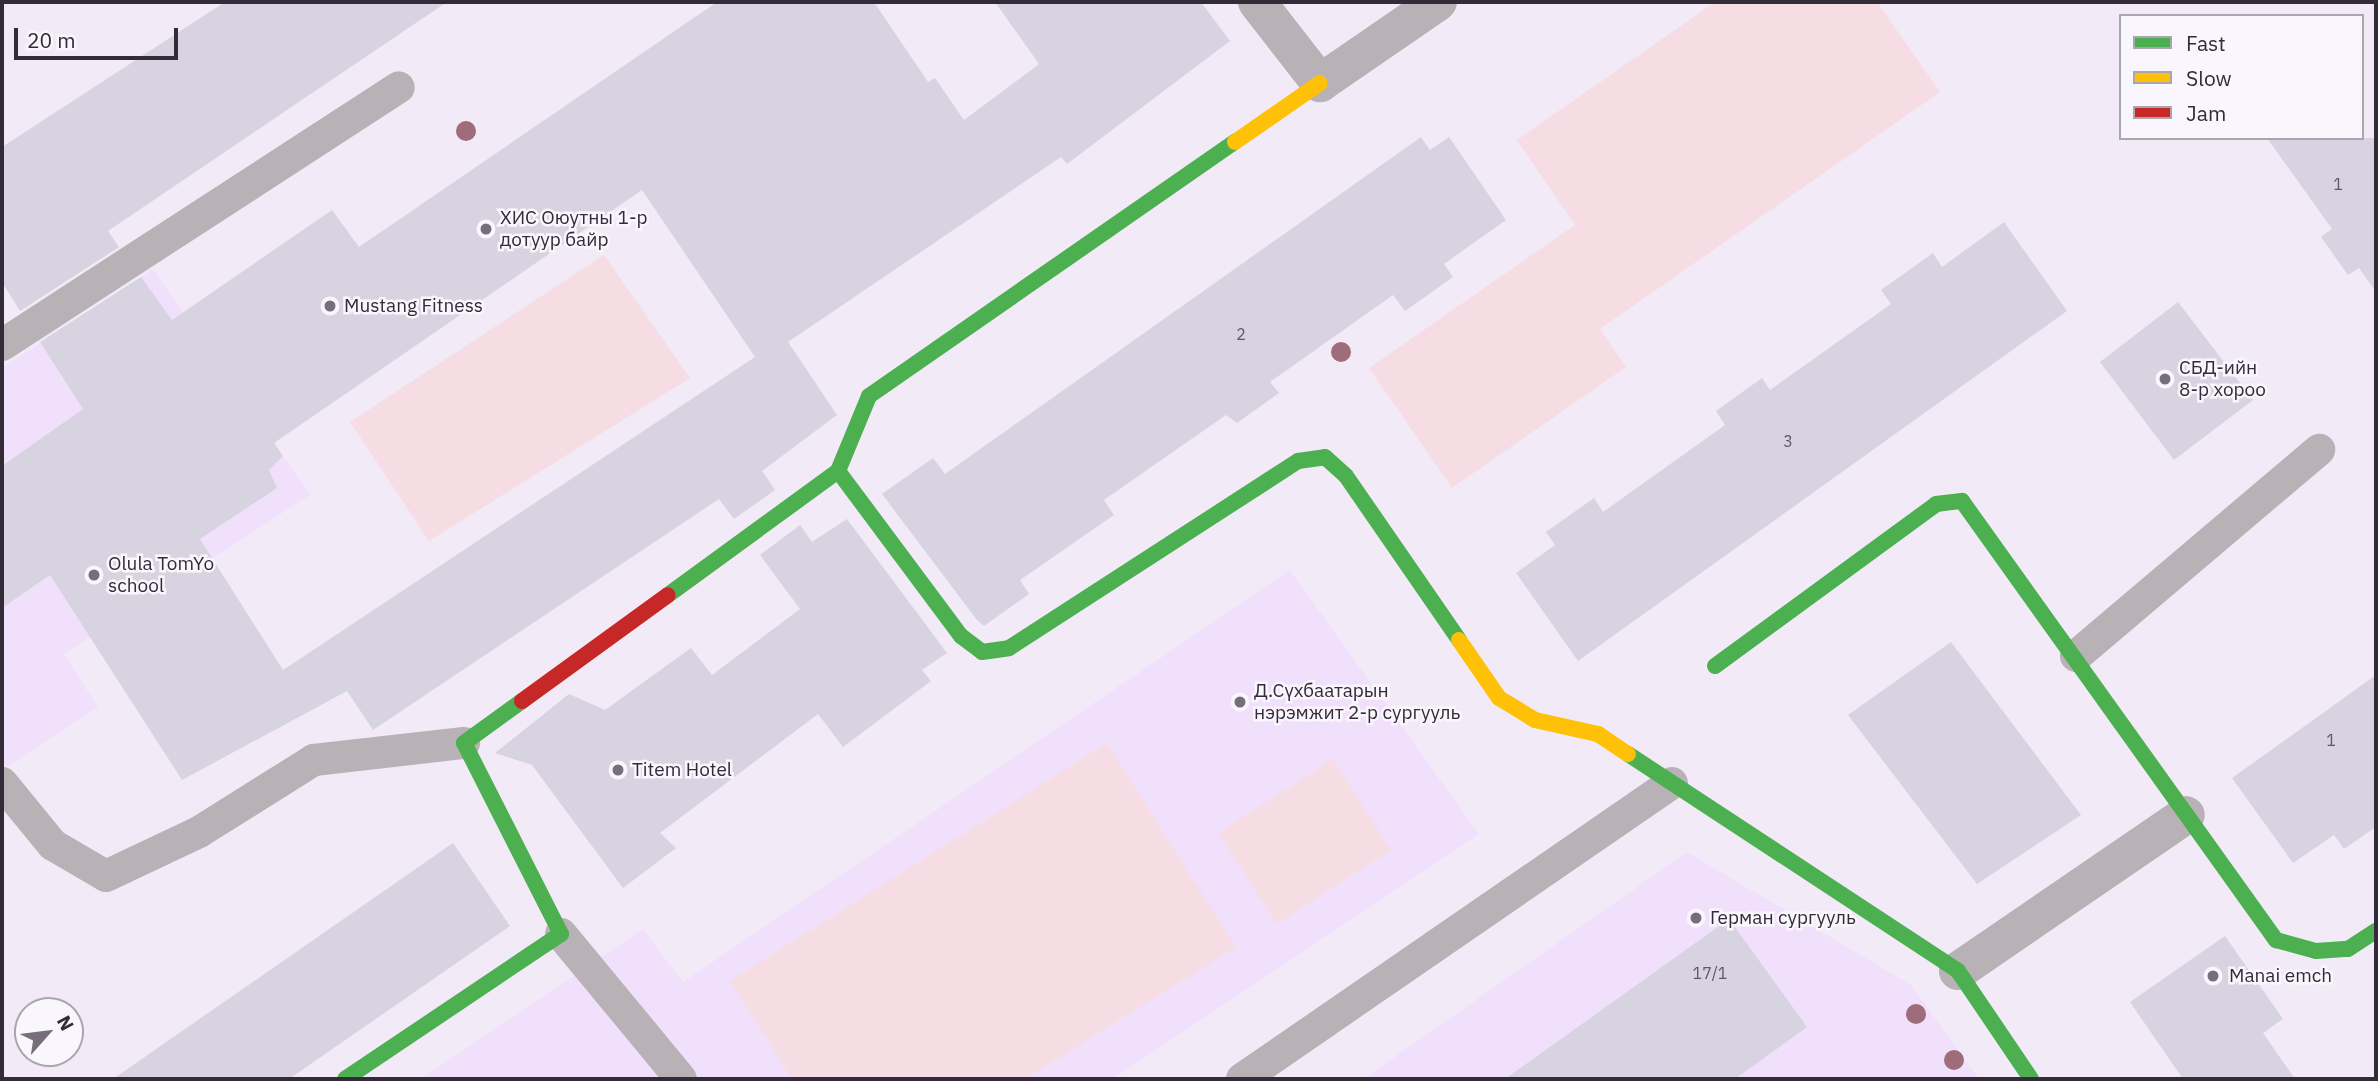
<!DOCTYPE html>
<meta charset="utf-8">
<style>
body{margin:0}
#map{position:relative;width:2378px;height:1081px;overflow:hidden;background:#f3eaf8;font-family:"IBM Plex Sans",sans-serif}
div>[style]{position:absolute}
[style*='--x']{left:calc(var(--x)*1px);top:calc(var(--y)*1px);width:calc(var(--w)*1px);rotate:calc(var(--a)*1deg)}
.built>*{inset:0;background:#f1e0fc}
.green>*{inset:0;background:#f6dde3}
.building>*{inset:0;background:#d7d3e0}
.lane>*{height:32px;margin:-16px;padding:0 16px;transform-origin:16px;border-radius:16px;background:#b8b1b6}
.street>*{height:38px;margin:-19px;padding:0 19px;transform-origin:19px;border-radius:19px;background:#b8b1b6}
.fast>*{height:16px;margin:-8px;padding:0 8px;transform-origin:8px;border-radius:8px;background:#4caf50}
.slow>*{height:16px;margin:-8px;padding:0 8px;transform-origin:8px;border-radius:8px;background:#ffc107}
.jam>*{height:16px;margin:-8px;padding:0 8px;transform-origin:8px;border-radius:8px;background:#c62828}
.trees>*{width:20px;height:20px;margin:-10px;border-radius:50%;background:#9f6c7a}
.dots>*{width:19px;height:19px;translate:-50% -50%;box-sizing:border-box;border:4px solid #faf6fd;border-radius:50%}
span{translate:-50% -50%;white-space:nowrap;text-align:center;line-height:1.15;-webkit-text-stroke:5px #faf6fd;paint-order:stroke}
.number-label{font-size:16px;color:#5e5864}
.number-label span{-webkit-text-stroke-width:0}
.poi-label{font-size:19px;color:#332b37}
.left{translate:0 -50%;text-align:left}
.frame{position:absolute;inset:0;border:4px solid #332b37;pointer-events:none}
.legend{position:absolute;left:2119px;top:14px;width:245px;height:126px;box-sizing:border-box;background:#faf6fd;border:2px solid #aaa5ae;margin:0;padding:9px 12px;list-style:none;font-size:21px;color:#332b37}
.legend li{display:flex;align-items:center;gap:14px;height:35px}
.legend b{width:35px;border:2px solid #aaa5ae}
.north{position:absolute;left:14px;top:997px;width:70px;height:70px;box-sizing:border-box;background:#faf6fd;border:2px solid #aaa5ae;border-radius:50%;rotate:62deg;font-size:19px;font-weight:700;line-height:28px;text-align:center;color:#332b37}
.north::after{content:'';display:block;margin:auto;width:24px;height:32px;background:#766e7b;clip-path:polygon(50% 0,100% 100%,50% 72%,0 100%)}
.scale{position:absolute;left:14px;top:28px;width:164px;height:32px;box-sizing:border-box;border:4px solid #332b37;border-top:0;padding-left:9px;font-size:21px;line-height:24px;white-space:nowrap;color:#332b37;-webkit-text-stroke:5px #faf6fd;paint-order:stroke}
</style>
<div id="map">
<div class="built">
<div style="clip-path:polygon(153px 269px,310px 495px,64px 654px,98px 707px,2px 770px,2px 368px)"></div>
<div style="clip-path:polygon(1290px 570px,1479px 834px,1112px 1079px,421px 1079px,643px 929px,683px 982px)"></div>
<div style="clip-path:polygon(1687px 852px,1911px 985px,1979px 1079px,1363px 1079px)"></div>
</div>
<div class="green">
<div style="clip-path:polygon(1715px 2px,1877px 2px,1940px 92px,1600px 329px,1626px 367px,1452px 488px,1369px 368px,1575px 225px,1517px 140px)"></div>
<div style="clip-path:polygon(604px 255px,690px 378px,429px 541px,350px 422px)"></div>
<div style="clip-path:polygon(1107px 743px,1236px 947px,1025px 1079px,792px 1079px,730px 981px)"></div>
<div style="clip-path:polygon(1333px 759px,1391px 850px,1277px 924px,1218px 833px)"></div>
</div>
<div class="building">
<div style="clip-path:polygon(225px 2px,447px 2px,108px 231px,119px 247px,20px 311px,2px 282px,2px 147px)"></div>
<div style="clip-path:polygon(evenodd,717px 2px,874px 2px,928px 82px,935px 78px,964px 120px,1039px 64px,995px 2px,1201px 2px,1230px 41px,1067px 164px,1061px 157px,788px 342px,837px 415px,762px 471px,775px 490px,734px 519px,719px 499px,373px 730px,347px 691px,182px 780px,50px 575px,2px 608px,2px 466px,83px 409px,40px 342px,141px 277px,172px 320px,332px 210px,359px 247px,717px 2px,642px 190px,755px 357px,283px 670px,200px 539px,277px 488px,269px 470px,283px 456px,274px 443px,642px 190px)"></div>
<div style="clip-path:polygon(1421px 137px,1430px 150px,1449px 137px,1506px 220px,1444px 264px,1453px 277px,1405px 311px,1393px 295px,1270px 382px,1279px 393px,1237px 423px,1226px 415px,1104px 500px,1114px 515px,1020px 580px,1029px 594px,984px 626px,977px 620px,882px 494px,933px 458px,945px 474px)"></div>
<div style="clip-path:polygon(2267px 138px,2376px 138px,2376px 292px,2359px 268px,2348px 275px,2321px 237px,2332px 229px)"></div>
<div style="clip-path:polygon(2004px 222px,2067px 311px,1578px 661px,1516px 573px,1555px 545px,1546px 532px,1594px 498px,1603px 512px,1725px 425px,1716px 411px,1762px 378px,1770px 390px,1891px 304px,1881px 290px,1933px 253px,1942px 267px)"></div>
<div style="clip-path:polygon(2178px 302px,2253px 400px,2174px 460px,2100px 362px)"></div>
<div style="clip-path:polygon(847px 519px,947px 653px,922px 670px,931px 681px,843px 747px,818px 714px,660px 833px,676px 848px,623px 888px,532px 765px,495px 753px,569px 694px,605px 710px,691px 648px,712px 675px,800px 609px,760px 555px,800px 525px,812px 542px)"></div>
<div style="clip-path:polygon(1951px 642px,2081px 815px,1977px 884px,1848px 715px)"></div>
<div style="clip-path:polygon(2376px 675px,2376px 827px,2344px 849px,2334px 835px,2293px 863px,2232px 778px)"></div>
<div style="clip-path:polygon(453px 843px,510px 926px,289px 1079px,113px 1079px)"></div>
<div style="clip-path:polygon(1729px 919px,1807px 1027px,1735px 1079px,1505px 1079px)"></div>
<div style="clip-path:polygon(2225px 936px,2283px 1019px,2263px 1033px,2295px 1079px,2183px 1079px,2130px 1002px)"></div>
</div>
<div class="lane">
<div style="--x:2;--y:345;--w:473;--a:-33"></div>
<div style="--x:2076;--y:656;--w:319;--a:-40.3"></div>
<div style="--x:2;--y:783;--w:80;--a:50.6"></div>
<div style="--x:53;--y:845;--w:61;--a:30.3"></div>
<div style="--x:106;--y:876;--w:103;--a:-25.3"></div>
<div style="--x:199;--y:832;--w:136;--a:-32.1"></div>
<div style="--x:314;--y:760;--w:151;--a:-6.5"></div>
<div style="--x:561;--y:934;--w:188;--a:50.4"></div>
<div style="--x:1242;--y:1079;--w:522;--a:-34.54"></div>
</div>
<div class="street">
<div style="--x:1257;--y:2;--w:103;--a:52.1"></div>
<div style="--x:1320;--y:83;--w:143;--a:-34.5"></div>
<div style="--x:1958;--y:971;--w:276;--a:-34.4"></div>
</div>
<div class="fast">
<div style="--x:838;--y:471;--w:206;--a:53.3"></div>
<div style="--x:961;--y:636;--w:26;--a:37"></div>
<div style="--x:982;--y:652;--w:27;--a:-8"></div>
<div style="--x:1009;--y:648;--w:344;--a:-32.9"></div>
<div style="--x:1298;--y:461;--w:27;--a:-8"></div>
<div style="--x:1325;--y:457;--w:28;--a:42"></div>
<div style="--x:1346;--y:476;--w:199;--a:55.4"></div>
<div style="--x:668;--y:595;--w:210;--a:-36.1"></div>
<div style="--x:838;--y:471;--w:81;--a:-67.5"></div>
<div style="--x:869;--y:396;--w:446;--a:-34.8"></div>
<div style="--x:1715;--y:666;--w:274;--a:-36.2"></div>
<div style="--x:1936;--y:504;--w:26;--a:-7"></div>
<div style="--x:1962;--y:501;--w:540;--a:54.43"></div>
<div style="--x:2276;--y:940;--w:41;--a:15.4"></div>
<div style="--x:2316;--y:951;--w:32;--a:-4"></div>
<div style="--x:2348;--y:949;--w:33;--a:-33"></div>
<div style="--x:1628;--y:754;--w:395;--a:33.3"></div>
<div style="--x:1958;--y:971;--w:130;--a:55.9"></div>
<div style="--x:345;--y:1079;--w:260;--a:-33.9"></div>
<div style="--x:561;--y:934;--w:214;--a:-116.9"></div>
<div style="--x:464;--y:743;--w:72;--a:-35.9"></div>
</div>
<div class="slow">
<div style="--x:1235;--y:142;--w:103;--a:-34.8"></div>
<div style="--x:1459;--y:640;--w:70;--a:55.4"></div>
<div style="--x:1499;--y:698;--w:42;--a:31.4"></div>
<div style="--x:1535;--y:720;--w:65;--a:12.5"></div>
<div style="--x:1598;--y:734;--w:36;--a:34"></div>
</div>
<div class="jam">
<div style="--x:522;--y:701;--w:180;--a:-36"></div>
</div>
<div class="trees">
<div style="left:466px;top:131px"></div>
<div style="left:1341px;top:352px"></div>
<div style="left:1916px;top:1014px"></div>
<div style="left:1954px;top:1060px"></div>
</div>
<div class="dots">
<div style="left:486px;top:229px;background:#766e7b"></div>
<div style="left:330px;top:306px;background:#766e7b"></div>
<div style="left:2165px;top:379px;background:#766e7b"></div>
<div style="left:94px;top:575px;background:#766e7b"></div>
<div style="left:1240px;top:702px;background:#766e7b"></div>
<div style="left:618px;top:770px;background:#766e7b"></div>
<div style="left:1696px;top:918px;background:#766e7b"></div>
<div style="left:2213px;top:976px;background:#766e7b"></div>
</div>
<div class="number-label">
<span style="left:2338px;top:184px">1</span>
<span style="left:1241px;top:334px">2</span>
<span style="left:1788px;top:441px">3</span>
<span style="left:2331px;top:740px">1</span>
<span style="left:1710px;top:973px">17/1</span>
</div>
<div class="poi-label">
<span class="left" style="left:500px;top:229px">ХИС Оюутны 1-р<br>дотуур байр</span>
<span class="left" style="left:344px;top:306px">Mustang Fitness</span>
<span class="left" style="left:2179px;top:379px">СБД-ийн<br>8-р хороо</span>
<span class="left" style="left:108px;top:575px">Olula TomYo<br>school</span>
<span class="left" style="left:1254px;top:702px">Д.Сүхбаатарын<br>нэрэмжит 2-р сургууль</span>
<span class="left" style="left:632px;top:770px">Titem Hotel</span>
<span class="left" style="left:1710px;top:918px">Герман сургууль</span>
<span class="left" style="left:2229px;top:976px">Manai emch</span>
</div>
<div class="frame"></div>
<ul class="legend">
<li><b style="height:9px;background:#4caf50"></b>Fast</li>
<li><b style="height:9px;background:#ffc107"></b>Slow</li>
<li><b style="height:9px;background:#c62828"></b>Jam</li>
</ul>
<div class="north">N</div>
<div class="scale">20 m</div>
</div>
